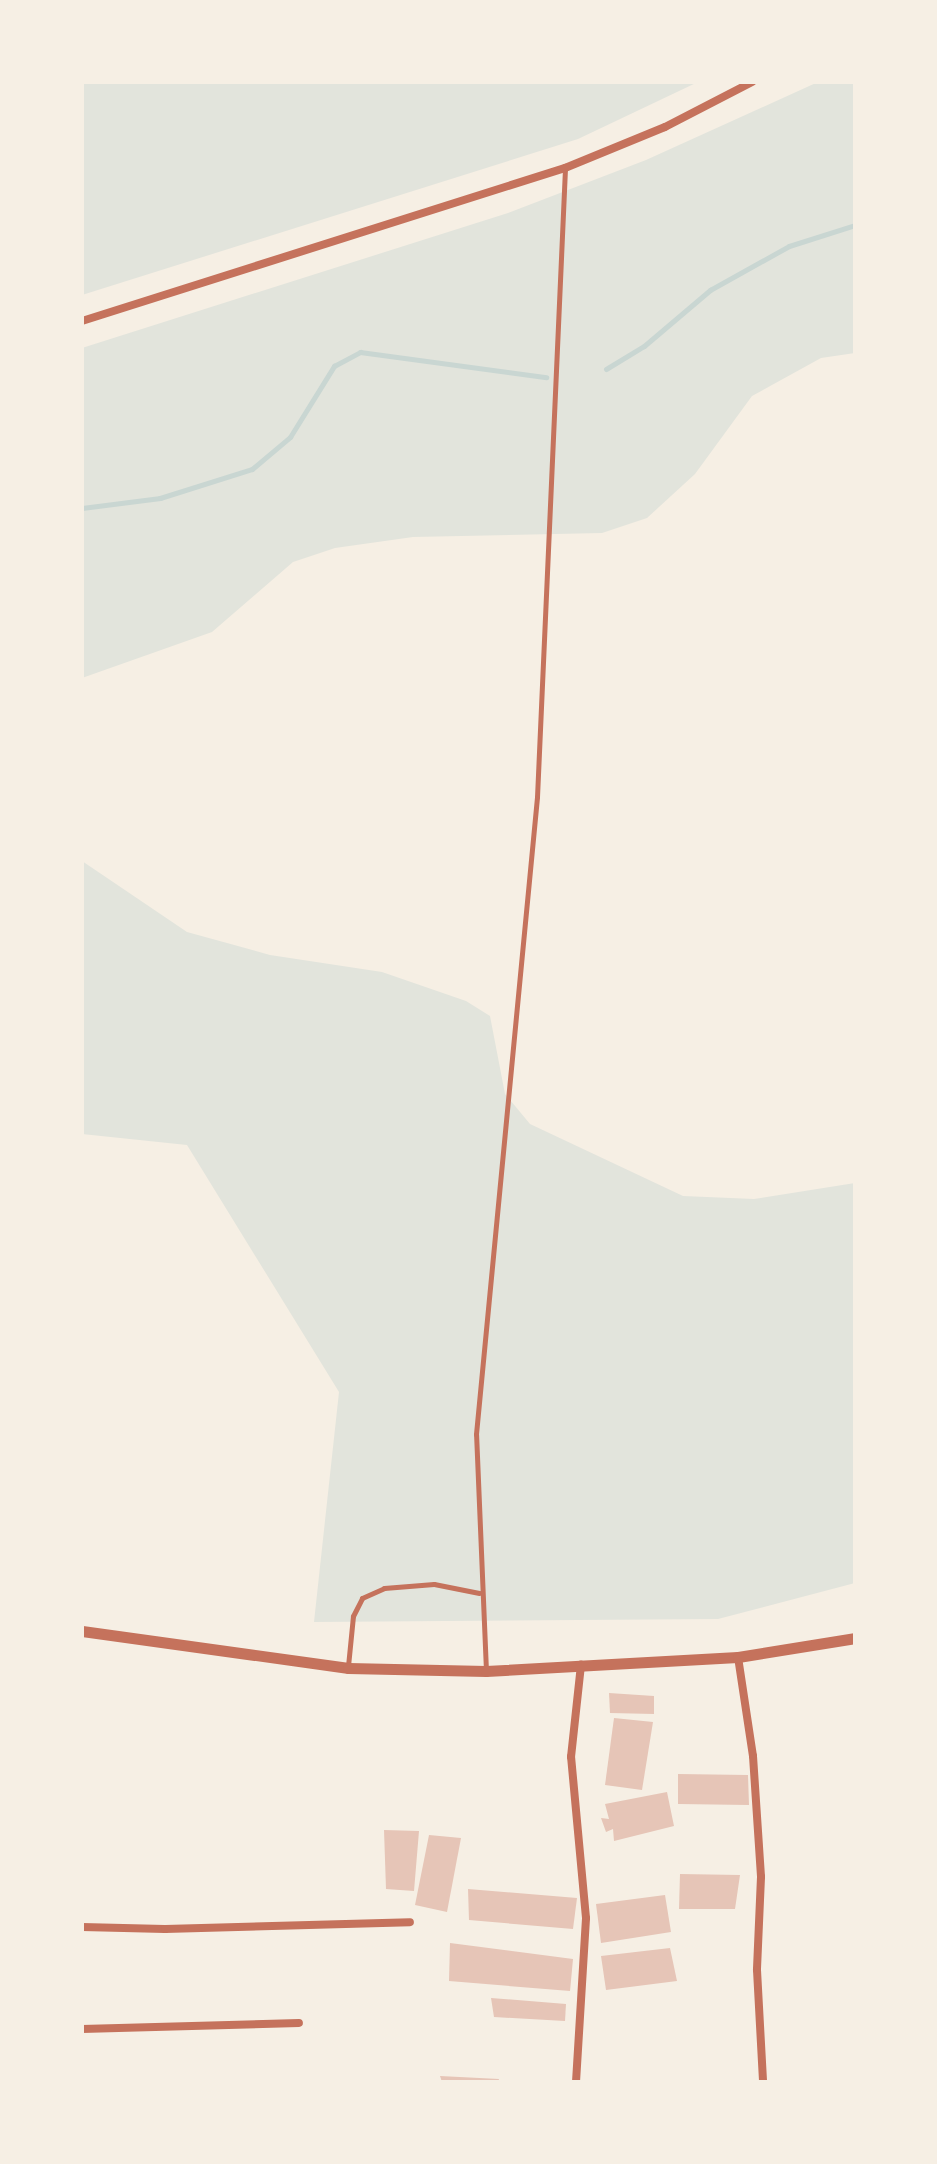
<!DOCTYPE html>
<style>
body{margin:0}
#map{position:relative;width:937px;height:2164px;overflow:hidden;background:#f6efe4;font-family:Barlow,sans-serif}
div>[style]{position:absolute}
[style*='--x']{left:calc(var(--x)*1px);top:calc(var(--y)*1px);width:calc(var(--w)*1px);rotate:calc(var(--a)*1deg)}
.green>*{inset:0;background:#e2e4dc}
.stream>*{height:5px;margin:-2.5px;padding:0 2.5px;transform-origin:2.5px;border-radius:2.5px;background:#c9d6d2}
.building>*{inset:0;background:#e6c5b7}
.service>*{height:5px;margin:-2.5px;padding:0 2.5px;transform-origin:2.5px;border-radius:2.5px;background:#c5725c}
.minor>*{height:8px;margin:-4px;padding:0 4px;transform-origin:4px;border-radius:4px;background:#c5725c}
.tertiary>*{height:11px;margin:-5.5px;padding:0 5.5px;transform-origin:5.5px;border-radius:5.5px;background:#c5725c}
span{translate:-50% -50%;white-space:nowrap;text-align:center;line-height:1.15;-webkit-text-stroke:6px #f6efe4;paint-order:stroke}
.frame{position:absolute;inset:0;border:84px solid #f6efe4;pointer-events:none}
</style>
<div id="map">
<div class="green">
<div style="clip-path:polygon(82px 82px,698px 82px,578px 139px,82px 295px)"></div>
<div style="clip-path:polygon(818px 82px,855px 82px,855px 353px,821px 358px,752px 396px,695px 474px,647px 518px,602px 533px,413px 537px,335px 548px,293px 562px,212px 632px,82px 678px,82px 348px,508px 213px,646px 160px)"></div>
<div style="clip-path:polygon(82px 861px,187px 932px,270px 955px,382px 972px,466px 1001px,490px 1016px,505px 1094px,530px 1124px,683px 1196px,754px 1199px,855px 1183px,855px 1583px,718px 1619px,314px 1622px,339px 1392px,187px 1145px,82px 1134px)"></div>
</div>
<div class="stream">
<div style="--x:606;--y:369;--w:44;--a:-31.2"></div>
<div style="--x:644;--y:346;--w:87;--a:-40.3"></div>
<div style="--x:710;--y:290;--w:90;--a:-29.1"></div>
<div style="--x:789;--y:246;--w:69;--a:-17.7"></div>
<div style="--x:82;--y:508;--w:79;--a:-7.3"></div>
<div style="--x:160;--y:498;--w:96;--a:-17.5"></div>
<div style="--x:252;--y:469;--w:50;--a:-40.1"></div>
<div style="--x:290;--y:437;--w:84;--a:-58.2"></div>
<div style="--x:334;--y:366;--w:30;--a:-28"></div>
<div style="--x:360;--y:352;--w:188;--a:7.7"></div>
</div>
<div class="building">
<div style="clip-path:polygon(609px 1693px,654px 1696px,654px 1714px,610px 1713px)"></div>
<div style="clip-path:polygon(614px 1718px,653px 1722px,642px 1790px,605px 1785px)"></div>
<div style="clip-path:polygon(678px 1774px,748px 1775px,749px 1805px,678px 1804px)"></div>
<div style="clip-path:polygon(667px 1792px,674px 1826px,614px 1841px,613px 1829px,606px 1832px,601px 1818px,609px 1819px,605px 1804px)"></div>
<div style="clip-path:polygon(384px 1830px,419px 1831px,414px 1891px,386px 1889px)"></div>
<div style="clip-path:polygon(429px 1835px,461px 1838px,447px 1912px,415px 1905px)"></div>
<div style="clip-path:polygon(680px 1874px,740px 1875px,735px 1909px,679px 1909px)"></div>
<div style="clip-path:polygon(468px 1889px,577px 1898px,573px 1929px,469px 1920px)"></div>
<div style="clip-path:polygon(665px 1895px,671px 1932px,601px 1943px,596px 1904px)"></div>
<div style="clip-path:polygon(450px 1943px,573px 1959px,570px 1991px,449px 1981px)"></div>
<div style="clip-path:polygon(670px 1948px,677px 1981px,606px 1990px,601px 1956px)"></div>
<div style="clip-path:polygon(491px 1998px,566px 2004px,565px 2021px,494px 2017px)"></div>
<div style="clip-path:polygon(440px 2076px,499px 2079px,498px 2082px,442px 2082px)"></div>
</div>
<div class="service">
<div style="--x:348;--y:1666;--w:50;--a:-84.3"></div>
<div style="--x:353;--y:1616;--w:20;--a:-63"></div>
<div style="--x:362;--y:1598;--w:24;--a:-24"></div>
<div style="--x:384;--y:1588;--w:50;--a:-4.6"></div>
<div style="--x:434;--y:1584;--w:46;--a:11.3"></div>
<div style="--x:486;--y:1671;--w:237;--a:-92.4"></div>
<div style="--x:476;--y:1434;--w:640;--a:-84.53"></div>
<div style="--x:537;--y:797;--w:629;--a:-87.45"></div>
</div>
<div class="minor">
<div style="--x:82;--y:321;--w:507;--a:-17.58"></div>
<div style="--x:565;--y:168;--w:108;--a:-22.3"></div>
<div style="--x:665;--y:127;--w:98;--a:-27.3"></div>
<div style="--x:738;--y:1657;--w:100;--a:81.4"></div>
<div style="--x:753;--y:1756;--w:121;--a:86.2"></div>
<div style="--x:761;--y:1877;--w:93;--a:92.5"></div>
<div style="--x:757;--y:1970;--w:112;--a:86.9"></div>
<div style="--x:82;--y:1927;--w:83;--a:1.4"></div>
<div style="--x:165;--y:1929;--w:245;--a:-1.6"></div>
<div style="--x:82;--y:2029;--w:217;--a:-1.6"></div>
<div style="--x:576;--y:2082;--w:164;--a:-86.5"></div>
<div style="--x:586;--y:1918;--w:162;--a:-95.3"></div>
<div style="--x:571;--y:1757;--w:93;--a:-83.8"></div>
</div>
<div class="tertiary">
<div style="--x:82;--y:1631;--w:269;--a:7.9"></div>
<div style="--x:348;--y:1668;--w:138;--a:1.2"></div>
<div style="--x:486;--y:1671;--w:252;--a:-3.2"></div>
<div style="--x:738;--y:1657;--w:119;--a:-9.2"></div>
</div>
<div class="frame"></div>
</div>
